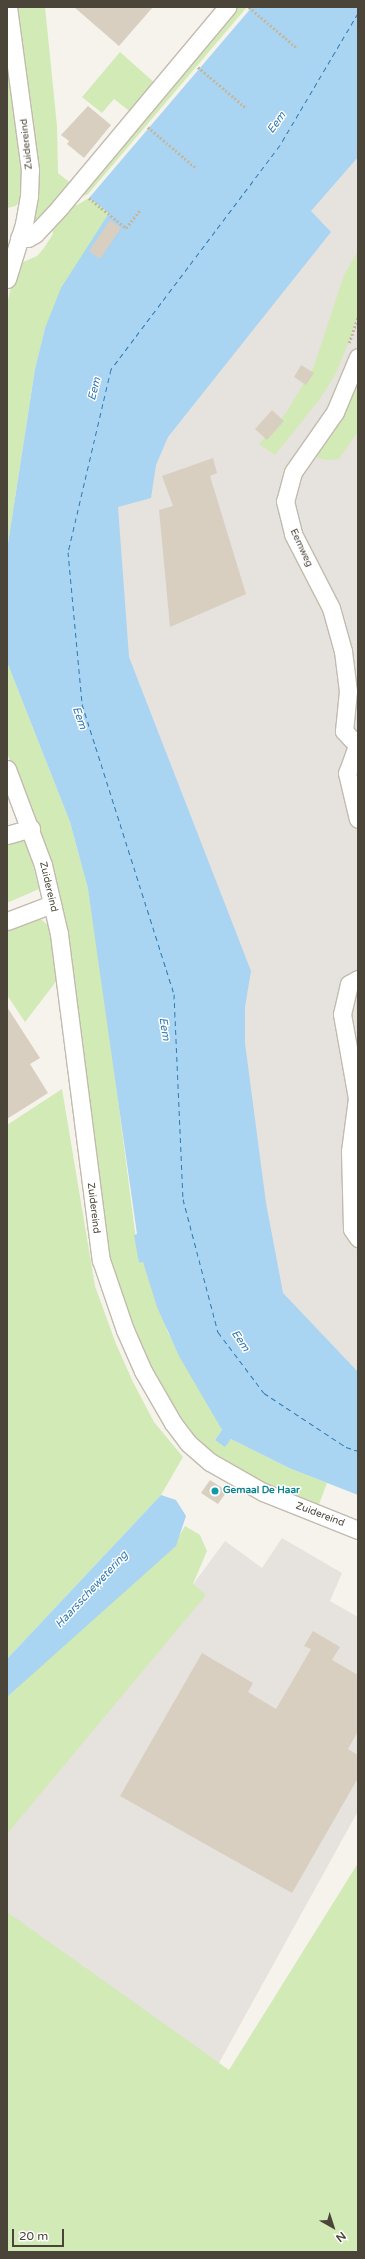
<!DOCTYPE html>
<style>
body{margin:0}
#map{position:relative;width:365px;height:2259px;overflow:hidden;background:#f6f3ec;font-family:"Varela Round",sans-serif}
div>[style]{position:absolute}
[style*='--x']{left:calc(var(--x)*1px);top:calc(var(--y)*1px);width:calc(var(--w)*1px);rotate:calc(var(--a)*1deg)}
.industrial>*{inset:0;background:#e6e2dd}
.green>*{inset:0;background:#d2eab5}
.water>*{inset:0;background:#a9d4f2}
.ferry>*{height:1px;margin-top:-0.5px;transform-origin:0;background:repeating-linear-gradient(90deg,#2e7ab2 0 5px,transparent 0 9px)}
.building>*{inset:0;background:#d8cfc1}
.path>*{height:2.5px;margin-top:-1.25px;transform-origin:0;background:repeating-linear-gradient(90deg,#c4b79f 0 2px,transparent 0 4px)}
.roads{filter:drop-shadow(1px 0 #c2bbae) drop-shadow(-1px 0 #c2bbae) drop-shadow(0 1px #c2bbae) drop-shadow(0 -1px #c2bbae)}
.minor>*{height:17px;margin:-8.5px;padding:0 8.5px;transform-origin:8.5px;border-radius:8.5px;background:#fff}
.dots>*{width:11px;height:11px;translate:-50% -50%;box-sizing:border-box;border:2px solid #fff;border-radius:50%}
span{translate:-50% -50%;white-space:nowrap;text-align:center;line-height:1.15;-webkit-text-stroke:3px #fff;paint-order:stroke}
.street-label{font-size:10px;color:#4b4439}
.culture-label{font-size:10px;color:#0d838f;font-weight:700}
.left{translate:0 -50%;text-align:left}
.water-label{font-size:11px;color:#2e7ab2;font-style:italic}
.frame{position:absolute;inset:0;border:8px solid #4b4439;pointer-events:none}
.north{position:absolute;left:313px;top:2207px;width:40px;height:40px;-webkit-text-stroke:3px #fff;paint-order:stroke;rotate:141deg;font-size:11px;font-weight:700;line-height:16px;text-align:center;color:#4b4439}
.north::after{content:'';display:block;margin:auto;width:14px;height:18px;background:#4b4439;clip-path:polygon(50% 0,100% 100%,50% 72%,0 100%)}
.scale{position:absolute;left:12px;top:2229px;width:52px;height:18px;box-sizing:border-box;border:2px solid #4b4439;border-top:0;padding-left:5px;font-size:12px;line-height:14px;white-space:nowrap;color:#4b4439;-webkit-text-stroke:3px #fff;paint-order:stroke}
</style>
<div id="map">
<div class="industrial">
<div style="clip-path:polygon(358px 126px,358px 1395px,271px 1290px,109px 634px,101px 486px)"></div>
<div style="clip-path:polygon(282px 1538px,342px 1573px,330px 1601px,358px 1617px,358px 1811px,214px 2072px,7px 1925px,7px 1810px,189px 1590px,225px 1541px,262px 1568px)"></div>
</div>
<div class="green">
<div style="clip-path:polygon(14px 7px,45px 7px,57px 126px,58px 173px,73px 185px,31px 226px,36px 168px,34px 128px)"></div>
<div style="clip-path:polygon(233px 7px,247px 7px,88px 194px,73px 201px)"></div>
<div style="clip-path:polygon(7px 52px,24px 166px,21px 199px,16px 206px,7px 208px)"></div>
<div style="clip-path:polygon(120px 52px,156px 84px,132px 113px,114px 99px,102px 113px,82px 97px)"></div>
<div style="clip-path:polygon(89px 198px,109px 213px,45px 328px,35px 369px,7px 550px,7px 305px,14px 273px,21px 263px,37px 256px,44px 248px,53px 234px,51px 224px,67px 206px,77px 205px)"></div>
<div style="clip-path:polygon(358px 251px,358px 315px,346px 349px,335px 375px,319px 400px,275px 455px,259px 444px,286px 413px,314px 366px,344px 275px)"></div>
<div style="clip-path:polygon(358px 381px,358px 431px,339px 459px,327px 460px,311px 456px,335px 421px)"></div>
<div style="clip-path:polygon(7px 662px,70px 822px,88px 889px,105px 999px,139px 1263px,143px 1262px,168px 1333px,222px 1430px,215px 1440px,225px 1446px,231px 1439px,289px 1468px,327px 1483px,318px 1507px,238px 1471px,204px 1448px,187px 1431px,141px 1352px,111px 1272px,35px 820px,7px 753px)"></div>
<div style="clip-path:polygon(26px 838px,39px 889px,7px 903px,7px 840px)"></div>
<div style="clip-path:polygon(39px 918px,47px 924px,52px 935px,58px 979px,25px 1022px,7px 995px,7px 928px)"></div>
<div style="clip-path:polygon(62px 1089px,95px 1286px,116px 1344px,133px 1382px,154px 1422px,183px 1457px,161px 1495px,7px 1659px,7px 1125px)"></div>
<div style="clip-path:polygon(185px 1526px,200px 1535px,207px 1551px,193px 1584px,206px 1595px,7px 1834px,7px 1697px,178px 1538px)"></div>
<div style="clip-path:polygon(358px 1863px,358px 2252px,7px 2252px,7px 1912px,229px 2070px)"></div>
</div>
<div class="water">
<div style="clip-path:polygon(252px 7px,358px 7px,358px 157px,311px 211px,331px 232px,168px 437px,156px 465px,151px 498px,118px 507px,129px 657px,251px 971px,245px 1007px,245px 1043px,266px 1203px,283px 1293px,358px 1372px,358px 1495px,289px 1468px,231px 1439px,225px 1447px,215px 1440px,222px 1430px,179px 1356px,157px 1307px,143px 1262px,139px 1263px,134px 1235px,137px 1234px,88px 889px,70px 822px,7px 662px,7px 550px,35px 369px,45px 328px,61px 288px,109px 213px,89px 198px)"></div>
<div style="clip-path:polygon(161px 1495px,176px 1500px,186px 1516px,176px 1546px,7px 1697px,7px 1659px)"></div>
</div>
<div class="ferry">
<div style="--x:358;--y:13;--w:153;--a:120.6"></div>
<div style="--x:280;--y:145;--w:281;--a:127"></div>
<div style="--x:111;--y:369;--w:188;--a:103.2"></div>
<div style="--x:68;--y:552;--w:153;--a:84.7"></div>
<div style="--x:82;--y:704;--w:304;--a:72.4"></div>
<div style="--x:174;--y:994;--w:205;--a:87.5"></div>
<div style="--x:183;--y:1199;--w:138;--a:75.3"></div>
<div style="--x:218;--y:1332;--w:76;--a:53"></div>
<div style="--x:264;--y:1393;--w:98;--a:33.4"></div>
<div style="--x:346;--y:1447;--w:13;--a:18"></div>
</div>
<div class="building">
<div style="clip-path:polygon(74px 7px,153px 7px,119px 46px)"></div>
<div style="clip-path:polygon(88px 106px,111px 125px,84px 158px,67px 144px,69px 141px,61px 135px)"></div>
<div style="clip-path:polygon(110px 220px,121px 228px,100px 259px,89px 251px)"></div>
<div style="clip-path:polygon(301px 365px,314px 373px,306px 385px,294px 377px)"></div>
<div style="clip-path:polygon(272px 410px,284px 421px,267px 440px,255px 429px)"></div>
<div style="clip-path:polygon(213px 458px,217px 473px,210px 476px,246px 594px,170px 627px,159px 510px,173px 506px,162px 476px)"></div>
<div style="clip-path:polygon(7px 1007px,40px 1058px,30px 1064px,48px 1093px,7px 1119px)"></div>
<div style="clip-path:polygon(210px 1480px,227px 1491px,218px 1504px,201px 1493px)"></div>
<div style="clip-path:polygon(313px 1631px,340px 1647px,332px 1660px,358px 1675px,358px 1731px,348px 1749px,358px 1755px,358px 1778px,292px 1893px,120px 1796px,202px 1653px,253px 1683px,248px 1692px,276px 1709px,311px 1649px,304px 1646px)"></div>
</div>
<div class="path">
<div style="--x:249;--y:7;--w:63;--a:40.5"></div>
<div style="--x:198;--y:67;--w:62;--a:40.4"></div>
<div style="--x:148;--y:127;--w:63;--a:40.5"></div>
<div style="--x:89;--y:198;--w:48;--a:39"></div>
<div style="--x:126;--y:228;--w:24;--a:-52"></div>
<div style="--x:349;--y:343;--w:28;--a:-71"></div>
</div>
<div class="roads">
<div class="minor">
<div style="--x:19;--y:238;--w:9;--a:0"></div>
<div style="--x:28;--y:238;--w:8;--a:-30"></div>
<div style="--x:35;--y:234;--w:37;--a:-47"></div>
<div style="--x:60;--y:207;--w:261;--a:-50.1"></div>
<div style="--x:7;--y:279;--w:58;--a:-72.8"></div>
<div style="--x:24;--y:224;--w:28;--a:-80"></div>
<div style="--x:29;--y:196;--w:26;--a:-88"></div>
<div style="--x:30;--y:170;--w:164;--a:-97.7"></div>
<div style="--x:358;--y:357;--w:60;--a:112.7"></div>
<div style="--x:335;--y:412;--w:73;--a:125"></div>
<div style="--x:293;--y:472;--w:30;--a:105"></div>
<div style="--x:285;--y:501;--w:34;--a:76"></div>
<div style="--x:293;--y:534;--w:83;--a:62.8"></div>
<div style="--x:331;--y:608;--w:45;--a:74.4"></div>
<div style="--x:343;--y:651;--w:40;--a:82.9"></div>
<div style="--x:348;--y:691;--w:40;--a:95.7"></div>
<div style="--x:344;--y:731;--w:21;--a:47"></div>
<div style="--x:357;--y:746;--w:29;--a:110"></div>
<div style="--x:347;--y:773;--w:47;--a:76.6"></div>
<div style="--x:7;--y:769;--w:103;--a:69.4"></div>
<div style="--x:43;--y:865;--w:71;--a:76.9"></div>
<div style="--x:59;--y:934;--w:329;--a:82.7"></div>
<div style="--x:101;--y:1260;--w:74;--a:71.1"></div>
<div style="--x:125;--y:1330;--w:45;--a:66.3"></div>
<div style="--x:143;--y:1371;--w:60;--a:60"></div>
<div style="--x:173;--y:1423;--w:25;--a:53"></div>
<div style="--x:188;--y:1443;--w:29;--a:41"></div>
<div style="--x:210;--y:1462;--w:61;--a:29.5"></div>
<div style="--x:263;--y:1492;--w:102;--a:21.8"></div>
<div style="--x:7;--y:835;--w:25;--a:-16"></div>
<div style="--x:7;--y:921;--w:48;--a:-20.7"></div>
<div style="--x:358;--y:979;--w:10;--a:151"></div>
<div style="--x:349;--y:984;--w:31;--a:103"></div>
<div style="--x:342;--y:1014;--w:85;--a:79.9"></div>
<div style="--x:357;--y:1098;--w:53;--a:97.5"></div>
<div style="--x:350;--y:1151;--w:78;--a:88.5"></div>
<div style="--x:352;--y:1229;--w:11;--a:56"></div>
</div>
</div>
<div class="dots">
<div style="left:215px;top:1491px;background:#0f9aa8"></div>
</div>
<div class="street-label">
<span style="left:27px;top:144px;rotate:-96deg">Zuidereind</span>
<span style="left:301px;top:548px;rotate:65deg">Eemweg</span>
<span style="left:48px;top:887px;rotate:77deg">Zuidereind</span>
<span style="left:93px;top:1208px;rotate:83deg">Zuidereind</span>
<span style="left:320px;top:1515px;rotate:21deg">Zuidereind</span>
</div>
<div class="culture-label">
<span class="left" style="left:223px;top:1491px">Gemaal De Haar</span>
</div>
<div class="water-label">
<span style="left:277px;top:123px;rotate:-54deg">Eem</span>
<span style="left:95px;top:389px;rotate:-76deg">Eem</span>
<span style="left:79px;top:718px;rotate:71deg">Eem</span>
<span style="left:164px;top:1029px;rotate:81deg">Eem</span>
<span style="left:240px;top:1341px;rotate:56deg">Eem</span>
<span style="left:92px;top:1590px;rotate:-47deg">Haarsschewetering</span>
</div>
<div class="frame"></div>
<div class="north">N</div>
<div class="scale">20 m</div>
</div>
